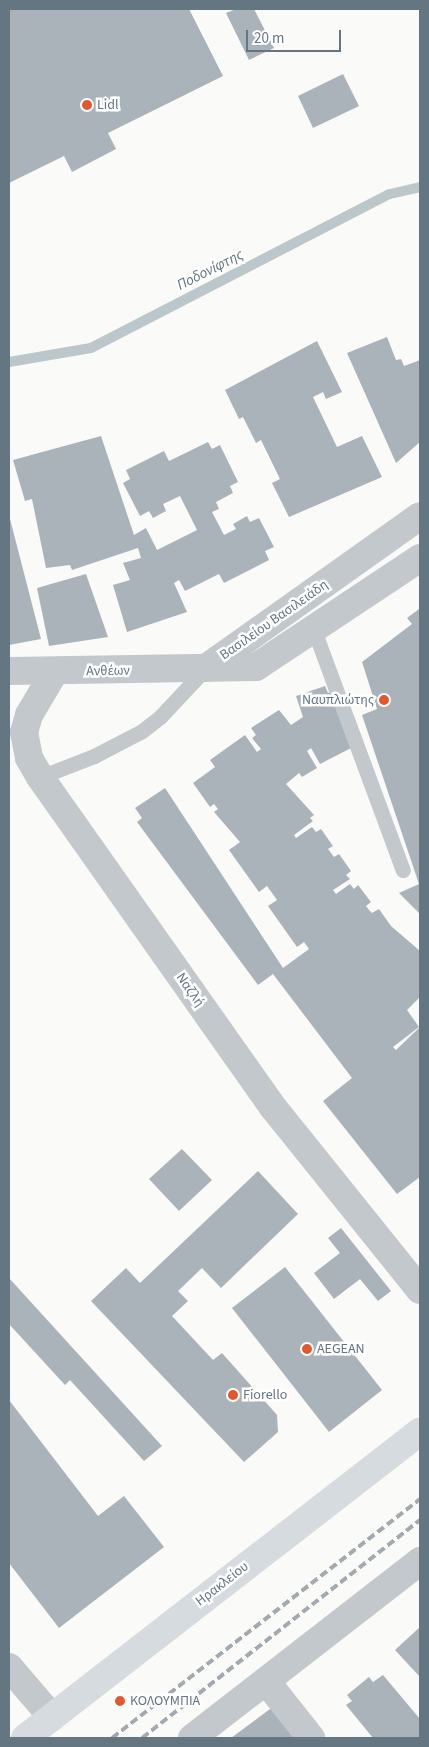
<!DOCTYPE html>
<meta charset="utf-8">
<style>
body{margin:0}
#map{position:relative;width:429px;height:1747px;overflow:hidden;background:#fafaf8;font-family:"Source Sans 3",sans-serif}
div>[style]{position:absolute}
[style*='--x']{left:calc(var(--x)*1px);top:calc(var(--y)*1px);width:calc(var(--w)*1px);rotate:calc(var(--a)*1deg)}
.stream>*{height:10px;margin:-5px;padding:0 5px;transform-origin:5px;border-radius:5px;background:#bbc7cb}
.building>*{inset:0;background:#aab3b9}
.service>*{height:15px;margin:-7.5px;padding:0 7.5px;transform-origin:7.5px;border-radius:7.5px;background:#c3c8cc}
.minor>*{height:28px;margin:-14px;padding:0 14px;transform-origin:14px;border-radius:14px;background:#c3c8cc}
.tertiary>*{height:28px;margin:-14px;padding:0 14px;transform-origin:14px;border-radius:14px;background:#c3c8cc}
.secondary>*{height:28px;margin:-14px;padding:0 14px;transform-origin:14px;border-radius:14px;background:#d6dbdf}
.rail>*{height:4px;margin-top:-2px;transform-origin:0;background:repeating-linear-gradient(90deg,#a2aab0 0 8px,transparent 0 12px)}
.dots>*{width:14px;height:14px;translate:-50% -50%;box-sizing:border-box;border:2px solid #fff;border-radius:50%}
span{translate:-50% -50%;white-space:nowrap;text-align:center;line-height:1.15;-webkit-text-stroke:5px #fff;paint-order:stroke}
.poi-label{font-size:14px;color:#657683}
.left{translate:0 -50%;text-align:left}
.right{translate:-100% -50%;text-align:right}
.street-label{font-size:14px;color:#657683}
.water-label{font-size:15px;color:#60757c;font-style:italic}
.frame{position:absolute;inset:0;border:10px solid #657683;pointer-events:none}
.scale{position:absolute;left:246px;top:30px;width:95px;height:22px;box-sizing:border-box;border:2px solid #657683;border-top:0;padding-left:6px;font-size:15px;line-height:18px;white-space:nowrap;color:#657683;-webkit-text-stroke:4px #fff;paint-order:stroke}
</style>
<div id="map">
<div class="stream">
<div style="--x:9;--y:362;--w:83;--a:-9.7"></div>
<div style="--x:91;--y:348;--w:336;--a:-27.3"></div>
<div style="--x:390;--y:194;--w:31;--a:-13"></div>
</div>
<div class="building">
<div style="clip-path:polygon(9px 9px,189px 9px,223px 76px,108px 133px,116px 149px,72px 172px,64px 156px,9px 183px)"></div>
<div style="clip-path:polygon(236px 9px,254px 9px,274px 48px,249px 60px,226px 13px)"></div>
<div style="clip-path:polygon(343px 74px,359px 106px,313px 128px,298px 96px)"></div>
<div style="clip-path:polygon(387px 337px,396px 360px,401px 359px,404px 366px,420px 360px,420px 442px,396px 463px,347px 353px)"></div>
<div style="clip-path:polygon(317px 341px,342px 392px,326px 399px,323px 392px,313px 397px,337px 447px,362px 436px,382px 477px,289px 517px,272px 483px,280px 479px,261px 440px,256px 443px,243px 417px,239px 419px,225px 390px)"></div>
<div style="clip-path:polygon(101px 436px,134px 535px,146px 528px,157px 550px,197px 530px,180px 496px,163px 504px,166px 511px,153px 518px,149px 511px,140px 516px,123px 483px,130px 479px,126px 470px,164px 451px,169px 461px,208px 442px,212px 449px,220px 445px,238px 482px,230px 486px,233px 493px,216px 502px,219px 509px,212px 512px,224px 535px,236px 529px,233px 524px,247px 516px,250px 522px,259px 518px,274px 547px,265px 551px,269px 560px,224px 583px,219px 574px,185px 591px,179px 580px,174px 583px,187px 612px,127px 632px,113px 585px,130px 580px,123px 563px,141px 558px,138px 548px,72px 570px,70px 565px,46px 568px,32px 499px,25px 501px,13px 460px)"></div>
<div style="clip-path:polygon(9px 515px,41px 639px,9px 645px)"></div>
<div style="clip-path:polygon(86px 574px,108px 637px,49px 646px,37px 588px)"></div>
<div style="clip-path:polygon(419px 609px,420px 610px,420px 914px,399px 893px,419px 884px,362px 715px,377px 709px,362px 662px,412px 624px,407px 618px)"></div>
<div style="clip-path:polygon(325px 686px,328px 693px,332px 691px,353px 747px,320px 764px,311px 748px,307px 751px,317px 768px,302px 777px,299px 773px,286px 784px,314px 815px,310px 818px,313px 821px,294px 835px,296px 838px,312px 827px,316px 832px,321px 829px,333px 846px,328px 849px,334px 857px,339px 854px,351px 871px,346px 875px,350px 879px,333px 890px,336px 894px,350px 884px,354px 889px,358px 885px,371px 902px,366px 906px,369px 910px,372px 913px,379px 909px,391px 926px,420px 951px,420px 997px,407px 1010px,419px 1027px,393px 1047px,396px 1050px,420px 1027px,420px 1177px,397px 1194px,323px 1101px,352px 1078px,273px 974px,258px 985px,137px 822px,142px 818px,135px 808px,165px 788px,283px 968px,309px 949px,304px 942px,297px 947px,268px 906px,277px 900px,267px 886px,259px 892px,229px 850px,240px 842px,214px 812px,218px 809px,214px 804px,210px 807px,193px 783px,215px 767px,210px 760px,245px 735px,257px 752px,261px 749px,252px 738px,256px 735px,251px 728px,279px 710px,291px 725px,303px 717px,296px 696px)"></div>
<div style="clip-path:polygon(182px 1149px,212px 1180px,179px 1211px,149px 1179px)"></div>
<div style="clip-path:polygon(258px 1171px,298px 1214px,221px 1288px,202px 1268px,178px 1291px,188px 1301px,172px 1316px,213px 1360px,222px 1353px,277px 1415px,278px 1432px,244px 1462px,91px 1301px,126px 1268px,140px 1283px)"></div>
<div style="clip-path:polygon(341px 1228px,391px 1291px,378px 1301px,360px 1279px,334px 1299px,314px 1273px,340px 1253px,328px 1238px)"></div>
<div style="clip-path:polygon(285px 1267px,382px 1390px,329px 1432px,232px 1308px)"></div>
<div style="clip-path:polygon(9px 1278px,162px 1446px,144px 1461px,70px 1380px,65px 1385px,9px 1324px)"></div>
<div style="clip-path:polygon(9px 1400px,98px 1516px,124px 1496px,164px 1547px,59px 1628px,9px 1563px)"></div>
<div style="clip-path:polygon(420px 1627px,420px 1677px,395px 1650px)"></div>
<div style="clip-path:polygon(383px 1675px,420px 1719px,420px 1738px,373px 1738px,346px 1705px,352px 1701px,347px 1695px,369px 1677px,373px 1682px)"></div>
<div style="clip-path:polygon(274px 1706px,299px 1738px,231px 1738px)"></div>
</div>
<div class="service">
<div style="--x:314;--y:630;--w:256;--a:69.7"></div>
<div style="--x:40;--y:777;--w:58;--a:-21.3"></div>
<div style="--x:94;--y:756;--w:54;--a:-27.5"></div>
<div style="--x:142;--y:731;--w:23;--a:-38"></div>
<div style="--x:160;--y:717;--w:67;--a:-46.8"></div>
</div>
<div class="minor">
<div style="--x:206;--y:668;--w:262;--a:-35.4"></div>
<div style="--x:9;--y:671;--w:247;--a:-0.9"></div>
<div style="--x:256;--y:667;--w:197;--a:-33.6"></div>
<div style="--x:55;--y:671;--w:51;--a:120.6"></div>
<div style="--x:29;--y:715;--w:18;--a:106"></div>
<div style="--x:24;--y:732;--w:26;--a:79"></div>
<div style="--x:29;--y:758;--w:22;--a:60"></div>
<div style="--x:40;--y:777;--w:403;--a:54.8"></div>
<div style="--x:272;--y:1106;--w:236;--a:51.2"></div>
<div style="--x:9;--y:1667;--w:66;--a:49.3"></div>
<div style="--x:266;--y:1681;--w:73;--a:51.7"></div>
</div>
<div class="tertiary">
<div style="--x:192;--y:1738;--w:289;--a:-37.8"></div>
</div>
<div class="secondary">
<div style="--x:25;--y:1738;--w:500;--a:-37.8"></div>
</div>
<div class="rail">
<div style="--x:112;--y:1738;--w:390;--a:-37.8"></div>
<div style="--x:142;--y:1738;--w:353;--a:-38.1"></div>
</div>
<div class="dots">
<div style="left:87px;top:105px;background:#e4572e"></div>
<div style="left:384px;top:700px;background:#e4572e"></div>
<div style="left:307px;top:1349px;background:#e4572e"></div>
<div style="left:233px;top:1395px;background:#e4572e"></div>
<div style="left:120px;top:1701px;background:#e4572e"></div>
</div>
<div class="poi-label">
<span class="left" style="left:97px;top:105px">Lidl</span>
<span class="right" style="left:374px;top:700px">Ναυπλιώτης</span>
<span class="left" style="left:317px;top:1349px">AEGEAN</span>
<span class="left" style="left:243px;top:1395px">Fiorello</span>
<span class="left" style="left:130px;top:1701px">ΚΟΛΟΥΜΠΙΑ</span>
</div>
<div class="street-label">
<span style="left:274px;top:620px;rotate:-35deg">Βασιλείου Βασιλειάδη</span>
<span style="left:108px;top:671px;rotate:-1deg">Ανθέων</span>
<span style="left:190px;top:990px;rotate:55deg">Ναζλή</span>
<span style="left:222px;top:1584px;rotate:-38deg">Ηρακλείου</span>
</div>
<div class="water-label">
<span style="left:210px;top:270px;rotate:-27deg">Ποδονίφτης</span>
</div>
<div class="frame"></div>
<div class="scale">20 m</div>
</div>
